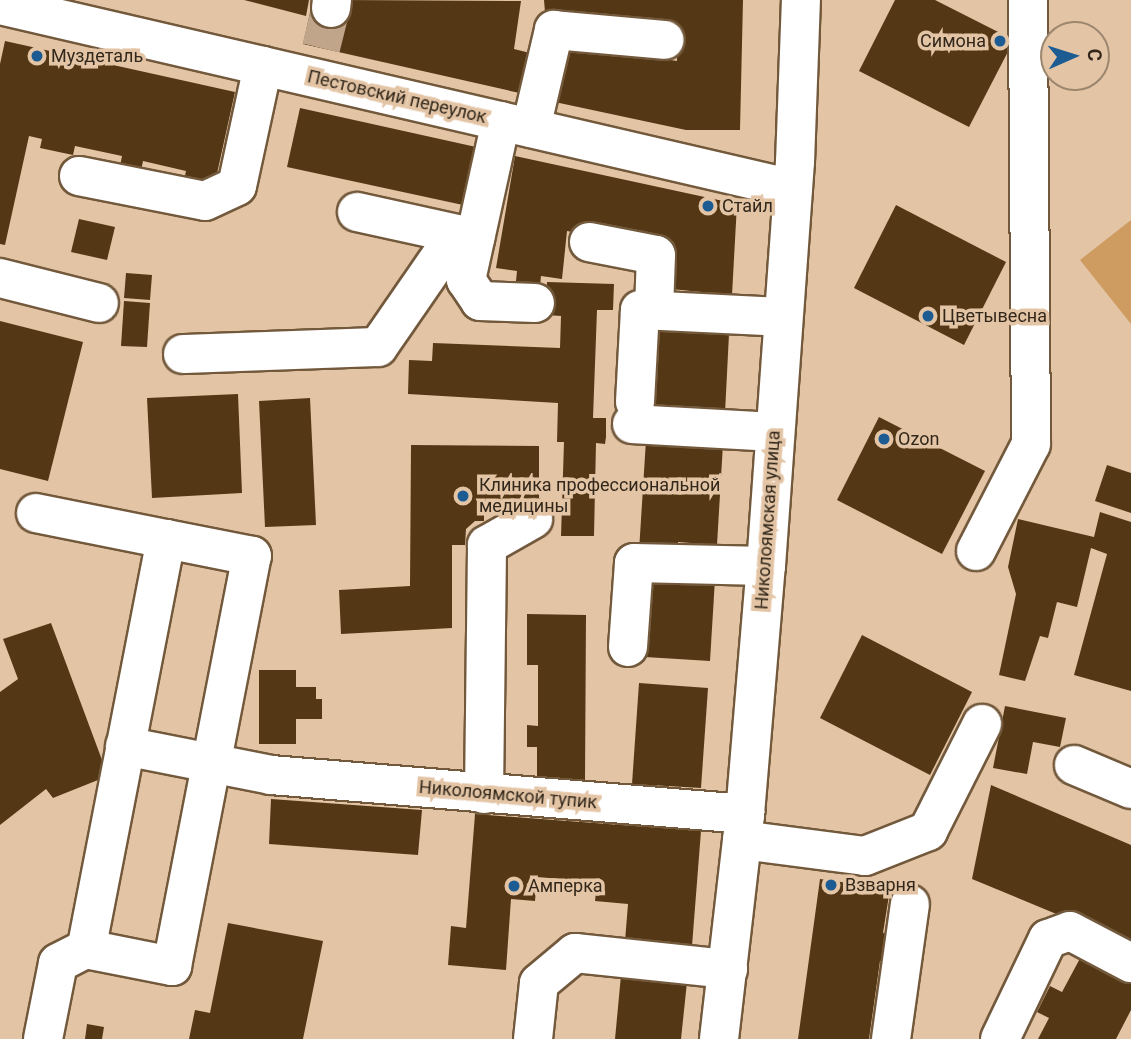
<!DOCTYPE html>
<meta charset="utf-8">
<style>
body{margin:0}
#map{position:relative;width:1131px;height:1039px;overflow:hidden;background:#e3c5a6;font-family:Roboto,sans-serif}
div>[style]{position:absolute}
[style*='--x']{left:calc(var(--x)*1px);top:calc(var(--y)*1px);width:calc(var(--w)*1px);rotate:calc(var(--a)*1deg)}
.green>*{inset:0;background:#ce9b61}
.building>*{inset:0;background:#543816}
.minor-tunnel>*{height:38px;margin-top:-19px;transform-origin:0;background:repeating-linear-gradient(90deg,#c0a58a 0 38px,transparent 0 57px)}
.roads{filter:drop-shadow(2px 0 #73593c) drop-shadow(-2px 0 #73593c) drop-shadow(0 2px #73593c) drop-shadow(0 -2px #73593c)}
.minor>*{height:38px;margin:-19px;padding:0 19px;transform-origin:19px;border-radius:19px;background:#fff}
.major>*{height:38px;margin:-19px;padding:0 19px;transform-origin:19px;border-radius:19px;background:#fff}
.dots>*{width:19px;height:19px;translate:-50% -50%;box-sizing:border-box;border:4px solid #e3c5a6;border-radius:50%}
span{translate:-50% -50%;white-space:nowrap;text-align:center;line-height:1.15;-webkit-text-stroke:7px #e3c5a6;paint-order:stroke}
.poi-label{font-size:18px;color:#32271a}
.right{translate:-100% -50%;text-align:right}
.left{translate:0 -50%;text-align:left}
.street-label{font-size:18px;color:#32271a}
.north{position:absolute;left:1040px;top:21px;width:70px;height:70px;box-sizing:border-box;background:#e3c5a6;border:2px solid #9c866e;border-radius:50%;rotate:87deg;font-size:19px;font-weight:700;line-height:28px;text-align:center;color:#32271a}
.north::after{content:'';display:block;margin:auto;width:24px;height:32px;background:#1d5c92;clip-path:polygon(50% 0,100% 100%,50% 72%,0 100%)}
</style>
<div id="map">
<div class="green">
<div style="clip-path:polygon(1131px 220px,1131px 324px,1080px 260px)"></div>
</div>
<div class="building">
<div style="clip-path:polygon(244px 0,309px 0,306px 16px)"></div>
<div style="clip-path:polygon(342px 0,521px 1px,514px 49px,534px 54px,524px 94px,303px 44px,312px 4px,340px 10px)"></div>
<div style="clip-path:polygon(743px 0,740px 130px,686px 130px,550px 101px,565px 43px,677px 61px,677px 23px,545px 12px,544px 0)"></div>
<div style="clip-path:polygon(895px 0,935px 0,1014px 40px,969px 127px,859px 71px)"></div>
<div style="clip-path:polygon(5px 41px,235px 92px,214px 187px,184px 180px,186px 171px,143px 161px,140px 176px,119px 171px,122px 156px,75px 146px,73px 155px,40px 148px,42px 139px,29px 136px,5px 245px,0 244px,0 64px)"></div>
<div style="clip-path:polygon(300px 108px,476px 147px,463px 205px,287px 167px)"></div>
<div style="clip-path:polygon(515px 156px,737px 204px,732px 295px,671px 289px,674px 242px,584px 225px,582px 234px,567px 231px,562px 279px,541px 276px,540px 286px,516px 281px,517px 271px,496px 268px)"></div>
<div style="clip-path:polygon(896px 205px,1006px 262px,964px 345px,854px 288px)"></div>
<div style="clip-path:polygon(79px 219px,115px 227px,107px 260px,71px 252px)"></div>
<div style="clip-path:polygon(126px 273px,152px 275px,150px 300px,124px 298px)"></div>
<div style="clip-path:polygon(547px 282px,614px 284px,613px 310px,597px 310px,593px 418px,606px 418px,606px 437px,605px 444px,596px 443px,594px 536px,561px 536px,564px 442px,557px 442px,558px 403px,408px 394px,409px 360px,432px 361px,433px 343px,560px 348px,561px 316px,546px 315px)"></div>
<div style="clip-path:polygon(124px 301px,150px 303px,147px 347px,121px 346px)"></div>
<div style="clip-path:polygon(0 321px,83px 342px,48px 481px,0 469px)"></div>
<div style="clip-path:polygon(654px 330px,729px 334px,725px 413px,650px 409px)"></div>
<div style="clip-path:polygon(238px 394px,242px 493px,152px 498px,147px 398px)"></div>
<div style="clip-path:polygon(310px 398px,316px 525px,265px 527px,259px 401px)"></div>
<div style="clip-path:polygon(879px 417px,985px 471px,942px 554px,837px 500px)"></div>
<div style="clip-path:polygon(646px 440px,723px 444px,717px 545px,678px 542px,677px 553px,639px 551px)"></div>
<div style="clip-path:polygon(411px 445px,539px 446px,539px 503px,484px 502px,484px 521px,475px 521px,466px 529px,465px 545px,452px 545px,452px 628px,341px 634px,339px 590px,410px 586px)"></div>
<div style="clip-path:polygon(1107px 465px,1131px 473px,1131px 513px,1095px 501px)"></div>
<div style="clip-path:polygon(1100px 512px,1131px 522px,1131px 691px,1074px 675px,1107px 554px,1091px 548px,1077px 607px,1057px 602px,1048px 638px,1040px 636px,1025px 681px,999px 675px,1016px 594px,1008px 567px,1018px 519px,1094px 537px)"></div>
<div style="clip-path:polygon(651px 575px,715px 579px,710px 661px,645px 657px)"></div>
<div style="clip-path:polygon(527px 614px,586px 615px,585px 780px,537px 778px,537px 747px,527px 747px,527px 725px,538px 726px,538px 665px,527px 665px)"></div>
<div style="clip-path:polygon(51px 623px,108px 776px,53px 798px,46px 789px,0 825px,0 692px,18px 679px,3px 639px)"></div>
<div style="clip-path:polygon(862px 635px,972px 692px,930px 775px,820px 718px)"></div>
<div style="clip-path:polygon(259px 670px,296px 670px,296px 687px,316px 687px,316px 699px,322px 699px,322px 719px,296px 719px,296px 744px,259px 744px)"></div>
<div style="clip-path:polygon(639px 683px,708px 688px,701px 788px,632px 784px)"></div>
<div style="clip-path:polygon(1005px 706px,1066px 718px,1060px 747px,1033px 742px,1027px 774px,993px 768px)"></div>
<div style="clip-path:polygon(991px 785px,1131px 845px,1131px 945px,972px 879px)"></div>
<div style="clip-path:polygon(271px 799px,422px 810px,418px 855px,269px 844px)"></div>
<div style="clip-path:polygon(475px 814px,701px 831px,692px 946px,625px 941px,628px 904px,595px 901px,597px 882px,537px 877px,535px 901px,511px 899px,506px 970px,448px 965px,451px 926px,466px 928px)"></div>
<div style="clip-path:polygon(820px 879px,890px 889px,883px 933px,894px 934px,890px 962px,880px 961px,869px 1039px,798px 1039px)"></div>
<div style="clip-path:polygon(228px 923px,323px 941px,303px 1039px,189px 1039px,195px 1010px,210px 1013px)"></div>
<div style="clip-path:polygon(1084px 951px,1131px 976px,1131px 1010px,1116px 1039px,1038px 1039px,1049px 1018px,1037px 1012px,1050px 986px,1062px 992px)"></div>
<div style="clip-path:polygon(621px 975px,687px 982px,681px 1039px,615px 1039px)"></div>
<div style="clip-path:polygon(87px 1024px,104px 1027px,102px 1039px,85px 1039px)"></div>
</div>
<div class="minor-tunnel">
<div style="--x:321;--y:48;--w:41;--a:-76"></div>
</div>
<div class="roads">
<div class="minor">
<div style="--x:0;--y:5;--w:814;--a:13.06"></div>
<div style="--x:331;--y:8;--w:8;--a:-83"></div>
<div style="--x:501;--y:121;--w:163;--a:102.4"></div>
<div style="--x:466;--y:280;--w:25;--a:56"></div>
<div style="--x:480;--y:301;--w:55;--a:2.1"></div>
<div style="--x:531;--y:128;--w:101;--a:-76.8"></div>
<div style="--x:554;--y:30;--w:111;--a:5.1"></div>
<div style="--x:79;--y:176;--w:128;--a:11.2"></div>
<div style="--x:205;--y:201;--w:35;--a:-25"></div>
<div style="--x:237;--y:186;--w:123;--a:-77.8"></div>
<div style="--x:357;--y:212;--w:121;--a:12.4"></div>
<div style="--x:589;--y:242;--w:68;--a:11"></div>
<div style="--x:656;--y:255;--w:55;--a:92.1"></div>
<div style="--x:0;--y:278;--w:102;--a:14.2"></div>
<div style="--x:183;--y:354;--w:195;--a:-2.1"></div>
<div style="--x:378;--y:347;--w:137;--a:-55.4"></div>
<div style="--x:635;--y:402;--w:92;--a:-86.9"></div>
<div style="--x:640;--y:310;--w:142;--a:2.8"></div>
<div style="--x:632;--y:424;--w:142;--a:3.2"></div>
<div style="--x:36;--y:513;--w:133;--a:11.3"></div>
<div style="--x:976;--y:551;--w:120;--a:-62.8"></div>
<div style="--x:1031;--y:444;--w:444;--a:-90.4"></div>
<div style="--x:628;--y:647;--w:84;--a:-85.9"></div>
<div style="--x:634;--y:563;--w:132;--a:1.3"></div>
<div style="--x:125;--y:746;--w:149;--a:11.2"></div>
<div style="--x:271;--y:775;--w:476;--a:4.7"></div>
<div style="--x:1074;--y:765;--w:62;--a:22.8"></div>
<div style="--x:484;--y:794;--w:249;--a:-89.3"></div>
<div style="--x:487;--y:545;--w:53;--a:-29.5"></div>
<div style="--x:742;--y:840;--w:124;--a:7.4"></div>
<div style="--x:865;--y:856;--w:68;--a:-21.6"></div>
<div style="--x:928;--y:831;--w:120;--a:-63.2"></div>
<div style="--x:43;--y:1039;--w:77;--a:-78.8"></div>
<div style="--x:58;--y:963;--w:31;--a:-27"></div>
<div style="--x:86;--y:949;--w:88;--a:11.2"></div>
<div style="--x:172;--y:966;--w:418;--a:-79"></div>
<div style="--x:252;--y:556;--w:88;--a:-168.8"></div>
<div style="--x:166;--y:539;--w:418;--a:101"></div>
<div style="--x:533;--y:1039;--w:56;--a:-83.9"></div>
<div style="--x:539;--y:983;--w:47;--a:-39.8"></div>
<div style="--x:575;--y:953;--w:154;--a:6"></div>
<div style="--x:891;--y:1039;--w:136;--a:-82"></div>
<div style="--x:1000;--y:1039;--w:111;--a:-64.4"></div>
<div style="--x:1048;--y:939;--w:23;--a:-20"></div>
<div style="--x:1070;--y:931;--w:69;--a:27.7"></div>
</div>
<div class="major">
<div style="--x:719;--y:1039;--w:226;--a:-83.4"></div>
<div style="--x:745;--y:814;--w:249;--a:-85.2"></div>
<div style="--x:766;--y:566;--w:405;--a:-85.9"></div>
<div style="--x:795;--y:162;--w:162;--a:-87.9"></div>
</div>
</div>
<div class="dots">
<div style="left:1000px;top:41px;background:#1d5c92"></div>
<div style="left:37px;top:56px;background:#1d5c92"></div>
<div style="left:708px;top:206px;background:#1d5c92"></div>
<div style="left:928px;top:316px;background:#1d5c92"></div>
<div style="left:884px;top:439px;background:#1d5c92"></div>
<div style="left:463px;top:496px;background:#1d5c92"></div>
<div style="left:831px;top:885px;background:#1d5c92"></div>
<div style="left:514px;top:886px;background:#1d5c92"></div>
</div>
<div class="poi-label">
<span class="right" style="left:986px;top:41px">Симона</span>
<span class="left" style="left:51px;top:56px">Муздеталь</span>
<span class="left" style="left:722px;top:206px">Стайл</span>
<span class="left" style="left:942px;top:316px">Цветывесна</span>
<span class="left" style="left:898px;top:439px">Ozon</span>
<span class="left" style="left:479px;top:496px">Клиника профессиональной<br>медицины</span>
<span class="left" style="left:845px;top:885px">Взварня</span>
<span class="left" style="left:528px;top:886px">Амперка</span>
</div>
<div class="street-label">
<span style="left:397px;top:97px;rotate:13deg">Пестовский переулок</span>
<span style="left:768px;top:520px;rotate:-86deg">Николоямская улица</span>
<span style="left:508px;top:795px;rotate:5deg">Николоямской тупик</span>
</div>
<div class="north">С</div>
</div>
